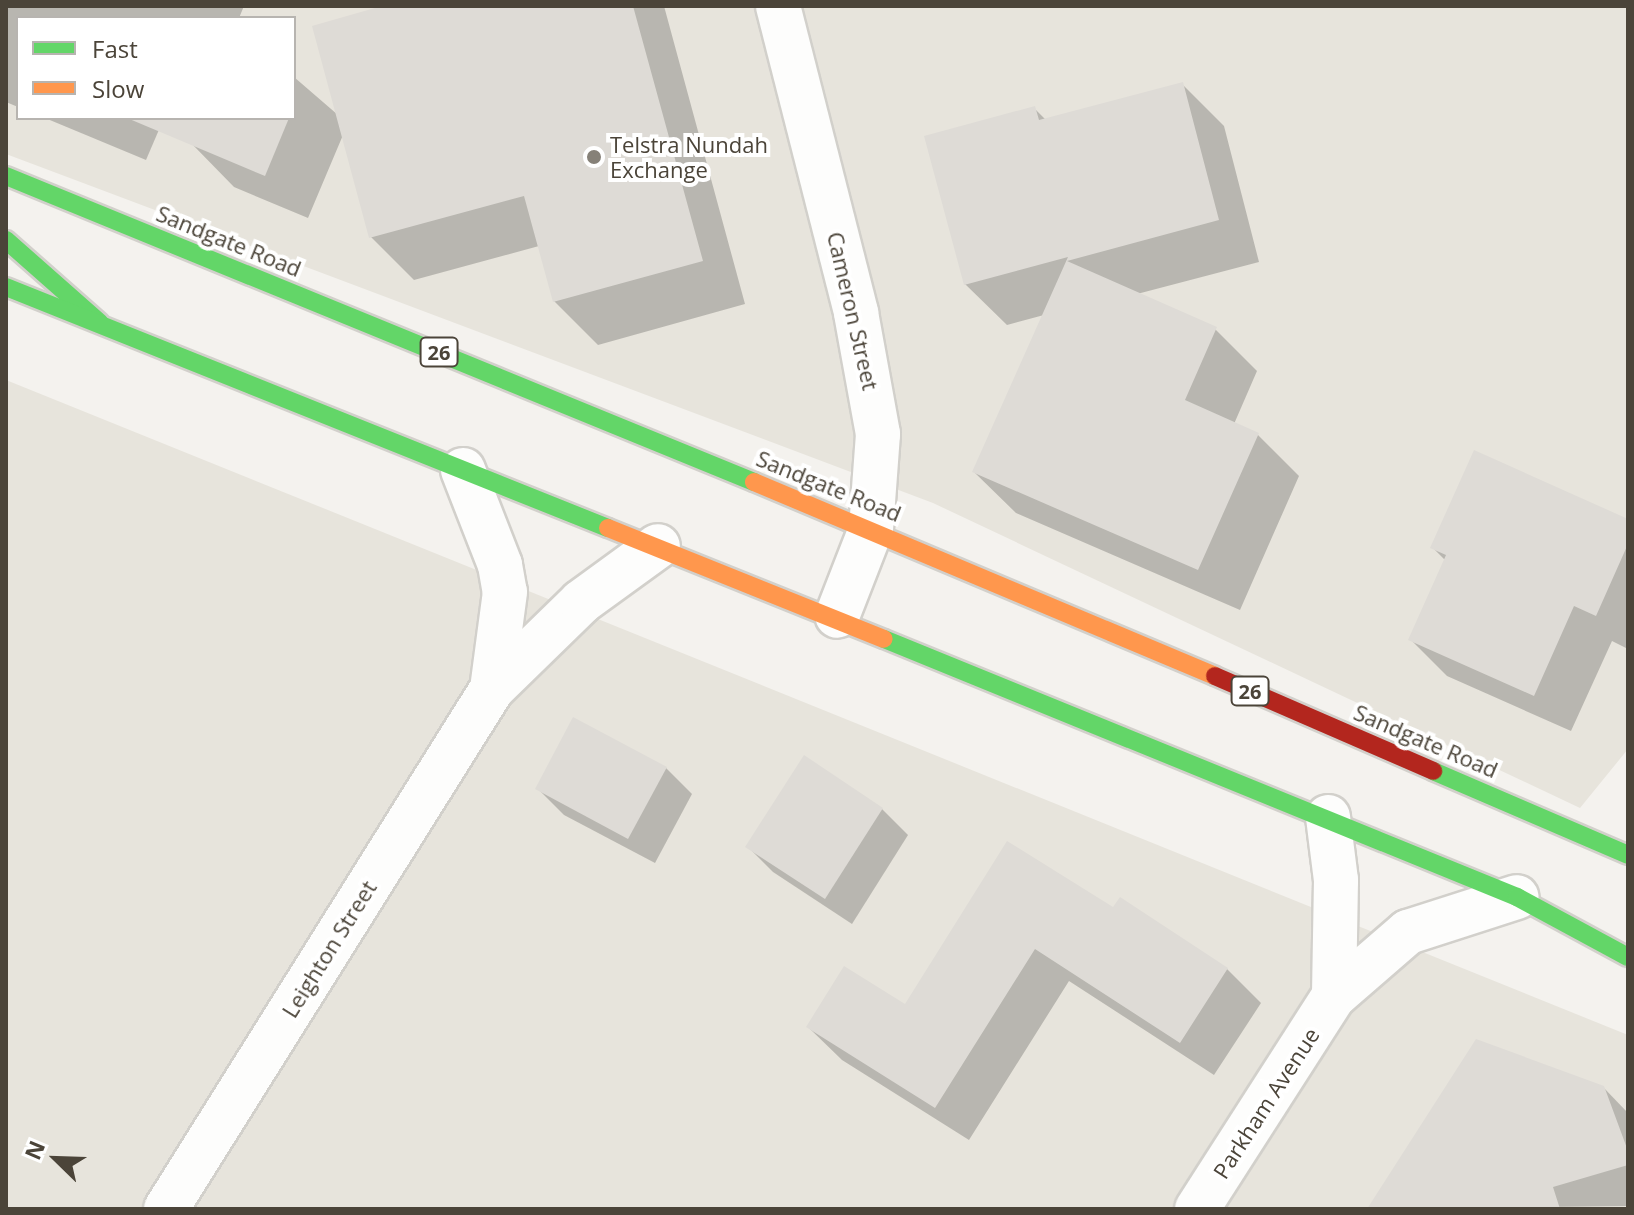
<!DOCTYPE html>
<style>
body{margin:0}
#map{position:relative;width:1634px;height:1215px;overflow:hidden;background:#f4f2ee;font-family:"Open Sans",sans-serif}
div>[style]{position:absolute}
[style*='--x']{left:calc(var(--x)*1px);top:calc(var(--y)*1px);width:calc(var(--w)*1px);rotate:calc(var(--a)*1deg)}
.residential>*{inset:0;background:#e7e4dc}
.shadow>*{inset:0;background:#0003}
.building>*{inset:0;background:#dedbd6}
.roads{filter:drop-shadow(2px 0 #d2d0cb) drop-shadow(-2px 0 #d2d0cb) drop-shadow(0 2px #d2d0cb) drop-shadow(0 -2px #d2d0cb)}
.street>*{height:44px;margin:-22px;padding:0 22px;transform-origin:22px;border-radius:22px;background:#fdfdfc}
.fast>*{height:18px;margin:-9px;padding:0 9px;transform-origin:9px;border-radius:9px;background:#63d668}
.slow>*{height:18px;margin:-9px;padding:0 9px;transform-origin:9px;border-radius:9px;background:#ff974d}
.jam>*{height:18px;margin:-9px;padding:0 9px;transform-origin:9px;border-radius:9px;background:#b3261e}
.dots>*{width:22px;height:22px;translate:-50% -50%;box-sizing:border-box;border:4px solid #fff;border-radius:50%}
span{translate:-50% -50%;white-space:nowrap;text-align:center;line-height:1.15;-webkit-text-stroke:8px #fff;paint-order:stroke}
.shield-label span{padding:2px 6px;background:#fff;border:2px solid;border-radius:6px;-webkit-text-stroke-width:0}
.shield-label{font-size:20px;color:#4b4439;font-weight:700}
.poi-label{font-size:22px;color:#4b4439}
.left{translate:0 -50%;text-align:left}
.street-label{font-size:22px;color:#4b4439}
.frame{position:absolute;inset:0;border:8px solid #4b4439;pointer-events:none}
.legend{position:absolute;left:16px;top:16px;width:280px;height:104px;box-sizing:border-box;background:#fff;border:2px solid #b7b4b0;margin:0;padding:10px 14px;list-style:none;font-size:24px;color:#4b4439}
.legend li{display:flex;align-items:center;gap:16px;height:40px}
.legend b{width:40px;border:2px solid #b7b4b0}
.north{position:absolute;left:16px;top:1119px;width:80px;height:80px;-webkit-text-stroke:6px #fff;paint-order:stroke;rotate:293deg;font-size:22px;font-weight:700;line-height:32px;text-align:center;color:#4b4439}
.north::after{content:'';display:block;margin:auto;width:28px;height:36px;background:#4b4439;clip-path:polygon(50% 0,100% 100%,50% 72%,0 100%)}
</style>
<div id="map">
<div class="residential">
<div style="clip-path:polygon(evenodd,6px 6px,1628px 6px,1628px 749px,1580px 808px,933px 503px,6px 154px,6px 6px,18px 18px,294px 18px,294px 118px,18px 118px,18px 18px)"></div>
<div style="clip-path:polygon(6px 380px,1628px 1035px,1628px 1209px,6px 1209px)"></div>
</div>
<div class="shadow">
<div style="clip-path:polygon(6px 6px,244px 6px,239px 18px,18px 18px,18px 107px,6px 102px)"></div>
<div style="clip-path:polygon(389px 6px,664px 6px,745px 304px,598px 345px,554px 301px,539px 246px,414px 280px,371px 237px,343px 135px,308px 218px,234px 187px,192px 144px,177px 118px,294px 118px,294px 77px,338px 115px)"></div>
<div style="clip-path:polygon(1182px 84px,1224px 126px,1259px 262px,1137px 294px,1215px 329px,1257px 371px,1234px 424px,1258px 435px,1299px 476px,1240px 610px,1016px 513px,974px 472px,1044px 315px,1007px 325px,965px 284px,1035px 109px,1046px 120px)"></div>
<div style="clip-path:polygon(45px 118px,164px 118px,146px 160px)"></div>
<div style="clip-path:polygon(1628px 522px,1628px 649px,1612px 641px,1571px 731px,1447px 676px,1410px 639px,1446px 561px,1433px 548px)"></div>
<div style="clip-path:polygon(666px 768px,692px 794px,655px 863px,564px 815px,538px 789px)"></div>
<div style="clip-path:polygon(882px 809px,908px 835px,852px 924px,773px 872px,747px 846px)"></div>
<div style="clip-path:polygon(1114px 910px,1227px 969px,1261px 1003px,1214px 1075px,1069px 981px,969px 1140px,842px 1060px,808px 1027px,905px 1007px)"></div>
<div style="clip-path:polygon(1603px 1087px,1628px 1113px,1628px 1206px,1369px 1209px)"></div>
</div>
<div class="building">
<div style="clip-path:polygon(382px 6px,633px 6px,703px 261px,553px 302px,524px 196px,369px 238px,312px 26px)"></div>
<div style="clip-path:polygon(1183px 82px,1219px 220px,1067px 261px,1217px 327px,1185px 400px,1259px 433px,1198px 570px,972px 472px,1068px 257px,964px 285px,924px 136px,1035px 106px,1039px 120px)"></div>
<div style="clip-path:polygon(127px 118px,289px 118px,265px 176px)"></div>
<div style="clip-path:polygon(1474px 450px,1628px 519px,1628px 544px,1596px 616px,1574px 606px,1534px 696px,1408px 640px,1446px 555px,1430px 548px)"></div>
<div style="clip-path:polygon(573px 717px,667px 767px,628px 839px,535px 789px)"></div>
<div style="clip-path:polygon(804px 755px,883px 808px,825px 899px,745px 847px)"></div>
<div style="clip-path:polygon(1007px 841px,1113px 907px,1120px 897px,1228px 968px,1180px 1043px,1035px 949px,935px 1108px,806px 1027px,844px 966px,905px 1004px)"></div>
<div style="clip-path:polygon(1476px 1039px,1604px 1086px,1628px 1151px,1628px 1165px,1553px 1187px,1560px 1209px,1367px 1209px)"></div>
</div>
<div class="roads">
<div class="street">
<div style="--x:778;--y:6;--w:317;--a:75.7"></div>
<div style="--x:856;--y:313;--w:123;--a:79.7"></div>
<div style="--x:878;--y:434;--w:95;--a:94.2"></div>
<div style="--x:871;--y:529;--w:93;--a:111.3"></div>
<div style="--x:463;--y:470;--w:102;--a:68.7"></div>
<div style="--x:500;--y:565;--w:27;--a:80"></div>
<div style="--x:505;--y:592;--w:98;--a:97.6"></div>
<div style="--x:1328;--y:817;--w:64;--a:82.8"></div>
<div style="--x:1336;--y:880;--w:116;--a:91"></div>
<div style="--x:166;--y:1209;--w:614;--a:-57.92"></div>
<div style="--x:492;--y:689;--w:124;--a:-44.3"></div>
<div style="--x:581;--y:602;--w:95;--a:-36"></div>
<div style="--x:1197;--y:1209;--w:253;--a:-57.3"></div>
<div style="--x:1334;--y:996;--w:98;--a:-40.9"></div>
<div style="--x:1408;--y:932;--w:114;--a:-17.8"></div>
</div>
<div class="fast">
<div style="--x:6;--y:176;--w:808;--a:22.25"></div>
<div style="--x:6;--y:240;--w:125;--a:41.4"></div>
<div style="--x:6;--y:287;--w:648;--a:21.82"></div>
<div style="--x:884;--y:639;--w:684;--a:22.17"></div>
<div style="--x:1517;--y:897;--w:126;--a:28.4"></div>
<div style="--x:1433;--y:771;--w:212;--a:23.3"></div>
</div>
<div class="slow">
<div style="--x:754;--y:482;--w:500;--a:22.82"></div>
<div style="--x:608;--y:528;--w:297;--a:21.9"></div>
</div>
<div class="jam">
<div style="--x:1215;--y:676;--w:238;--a:23.5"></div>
</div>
</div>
<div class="dots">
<div style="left:594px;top:157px;background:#868178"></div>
</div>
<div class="shield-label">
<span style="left:439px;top:352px">26</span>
<span style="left:1250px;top:691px">26</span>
</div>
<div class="poi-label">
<span class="left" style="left:610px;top:157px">Telstra Nundah<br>Exchange</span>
</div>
<div class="street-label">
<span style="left:229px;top:241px;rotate:22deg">Sandgate Road</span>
<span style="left:853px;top:311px;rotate:77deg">Cameron Street</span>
<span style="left:829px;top:486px;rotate:22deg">Sandgate Road</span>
<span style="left:1426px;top:741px;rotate:23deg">Sandgate Road</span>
<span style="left:329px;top:949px;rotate:-58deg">Leighton Street</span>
<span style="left:1266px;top:1103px;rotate:-57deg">Parkham Avenue</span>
</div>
<div class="frame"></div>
<ul class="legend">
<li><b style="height:10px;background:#63d668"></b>Fast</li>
<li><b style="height:10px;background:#ff974d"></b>Slow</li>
</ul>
<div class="north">N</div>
</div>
